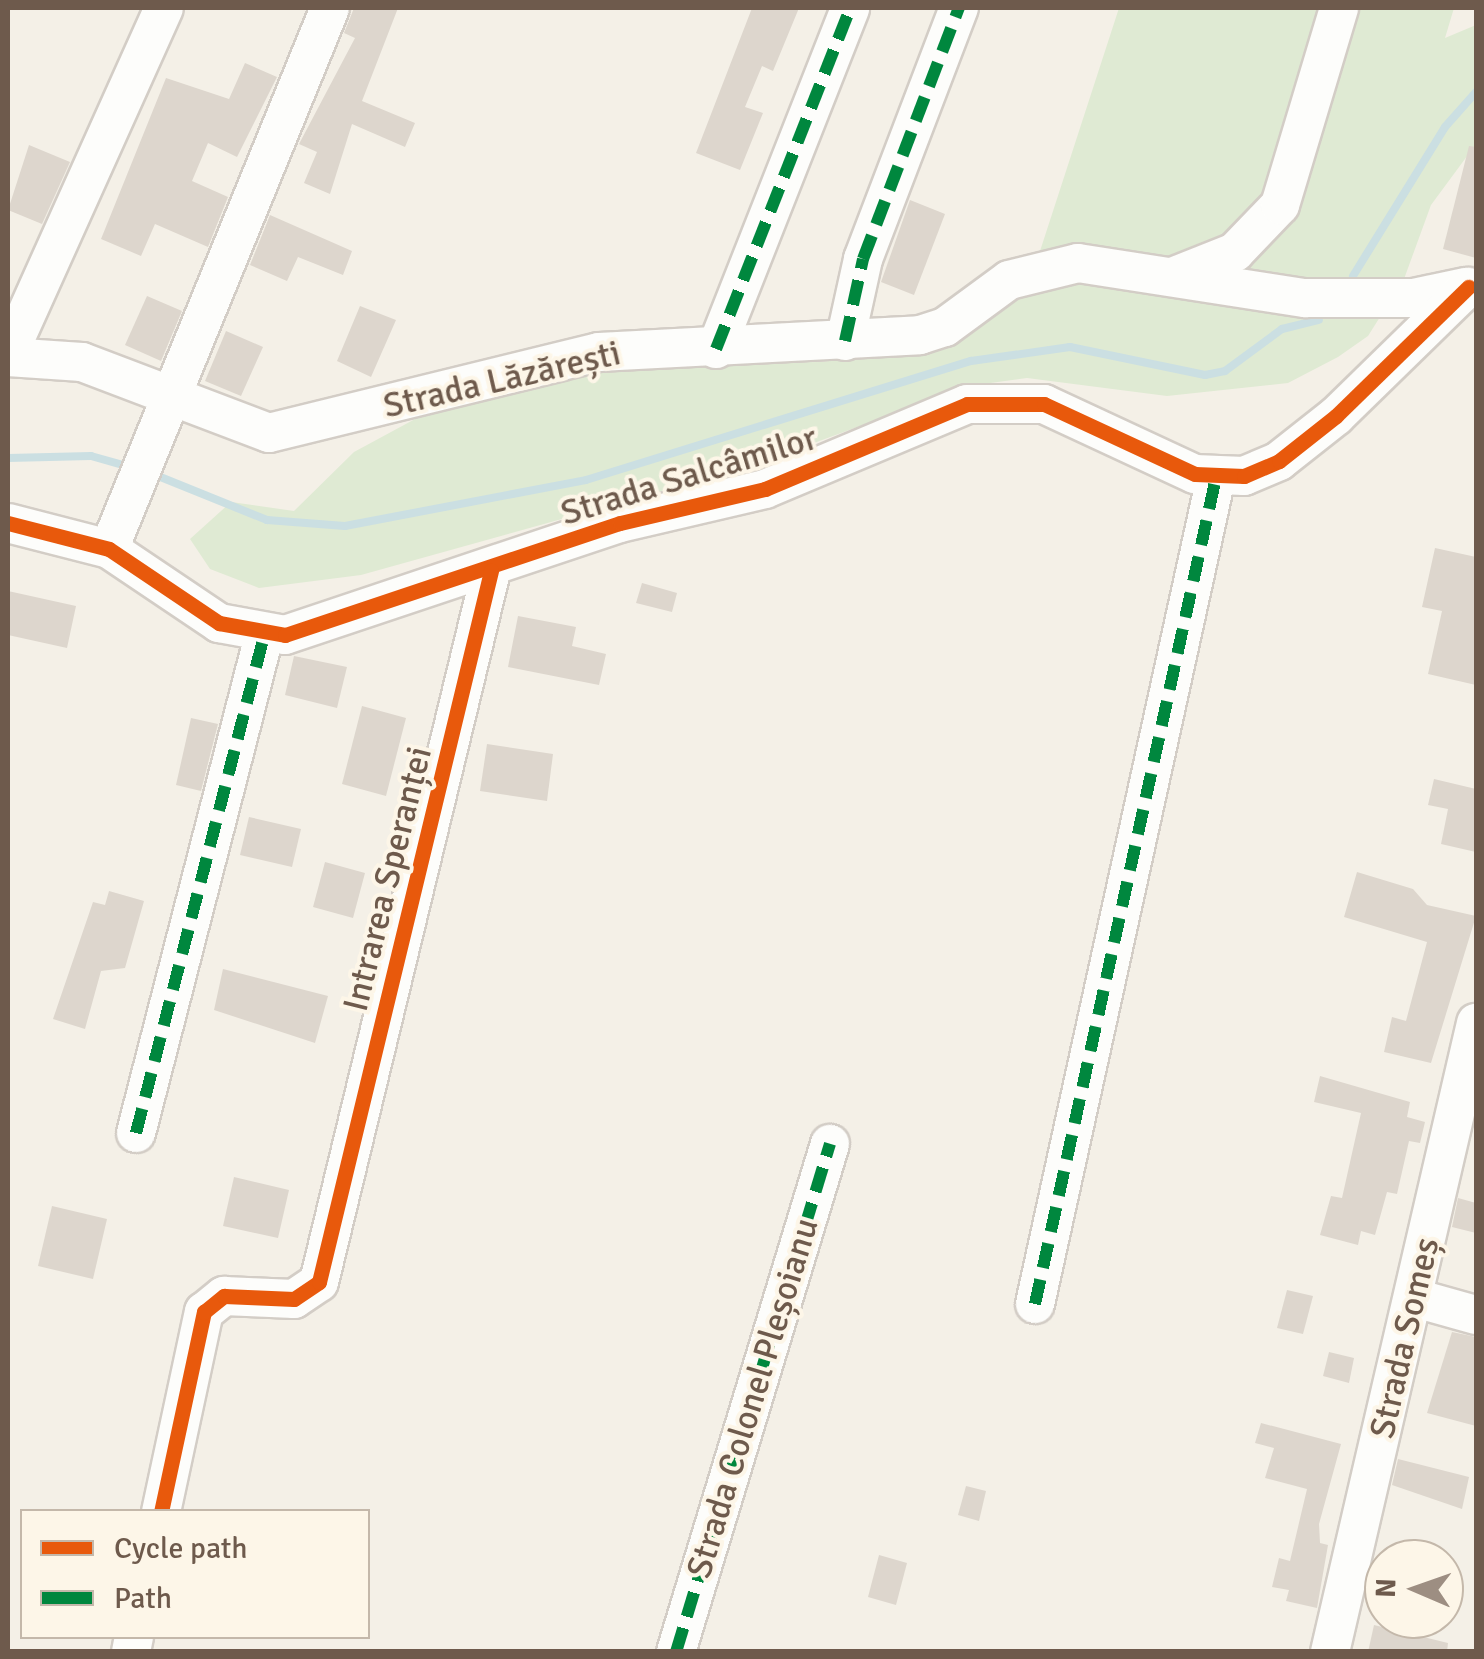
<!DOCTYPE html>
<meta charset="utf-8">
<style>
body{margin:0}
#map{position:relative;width:1484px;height:1659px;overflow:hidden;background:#f4f0e7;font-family:Signika,sans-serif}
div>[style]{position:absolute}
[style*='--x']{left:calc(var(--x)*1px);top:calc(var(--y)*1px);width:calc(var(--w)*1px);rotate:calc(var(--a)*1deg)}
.green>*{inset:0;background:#dfead3}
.stream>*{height:8px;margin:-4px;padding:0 4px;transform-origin:4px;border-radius:4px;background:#cbdfe2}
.building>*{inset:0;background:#ddd6cd}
.roads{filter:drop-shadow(2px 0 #d3cdc6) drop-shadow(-2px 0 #d3cdc6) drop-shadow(0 2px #d3cdc6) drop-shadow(0 -2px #d3cdc6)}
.minor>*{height:38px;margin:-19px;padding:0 19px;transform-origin:19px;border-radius:19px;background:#fdfdfb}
.quiet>*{height:12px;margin-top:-6px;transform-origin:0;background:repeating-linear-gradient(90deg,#00873e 0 25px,transparent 0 37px)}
.cycleway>*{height:15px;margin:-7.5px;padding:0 7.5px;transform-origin:7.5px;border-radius:7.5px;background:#e8590c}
span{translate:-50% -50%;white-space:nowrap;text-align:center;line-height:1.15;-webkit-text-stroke:8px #fdf6e8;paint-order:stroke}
.street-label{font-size:35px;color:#6e5a4c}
.frame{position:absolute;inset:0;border:10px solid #6e5a4c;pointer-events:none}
.legend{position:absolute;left:20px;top:1509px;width:350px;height:130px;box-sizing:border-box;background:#fdf6e8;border:2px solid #c4b8aa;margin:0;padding:12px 18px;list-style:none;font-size:30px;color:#6e5a4c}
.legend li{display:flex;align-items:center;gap:20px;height:50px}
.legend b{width:50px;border:2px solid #c4b8aa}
.north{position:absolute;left:1364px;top:1539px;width:100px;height:100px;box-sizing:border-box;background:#fdf6e8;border:2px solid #c4b8aa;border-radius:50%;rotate:272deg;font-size:28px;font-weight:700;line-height:40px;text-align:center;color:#6e5a4c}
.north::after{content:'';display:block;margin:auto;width:35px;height:45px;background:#9d8e82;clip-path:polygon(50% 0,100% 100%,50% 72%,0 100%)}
</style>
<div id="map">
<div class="green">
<div style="clip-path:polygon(1119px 8px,1454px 8px,1445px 38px,1476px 25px,1476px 144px,1431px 205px,1404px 279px,1368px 336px,1338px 357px,1288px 383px,1167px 396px,1027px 378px,968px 386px,752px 466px,361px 575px,259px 588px,210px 569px,190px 539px,231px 502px,294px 511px,354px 452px,428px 412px,618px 364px,822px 362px,911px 348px,1028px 288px)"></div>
</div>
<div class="stream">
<div style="--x:1353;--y:276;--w:175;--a:-58.3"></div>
<div style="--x:1445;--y:127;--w:47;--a:-48.5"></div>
<div style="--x:8;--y:458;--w:83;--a:-1.4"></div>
<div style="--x:91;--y:456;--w:41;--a:15.8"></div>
<div style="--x:153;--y:474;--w:123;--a:22"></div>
<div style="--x:267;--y:520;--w:78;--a:4.4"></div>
<div style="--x:345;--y:526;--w:245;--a:-10.8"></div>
<div style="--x:586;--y:480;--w:403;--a:-17.2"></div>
<div style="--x:971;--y:361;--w:100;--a:-8"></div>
<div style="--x:1070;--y:347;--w:138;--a:11.7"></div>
<div style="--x:1205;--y:375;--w:20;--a:-11"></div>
<div style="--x:1225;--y:371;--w:71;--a:-36.4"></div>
<div style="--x:1282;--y:329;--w:38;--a:-14"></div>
</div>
<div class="building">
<div style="clip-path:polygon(354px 8px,398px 8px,362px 101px,415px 123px,405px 147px,352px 124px,330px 194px,304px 183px,317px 152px,299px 144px,355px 38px,344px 33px)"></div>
<div style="clip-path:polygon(752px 8px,799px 8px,773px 71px,762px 66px,745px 107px,763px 113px,740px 170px,696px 153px)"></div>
<div style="clip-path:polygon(245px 63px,277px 77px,237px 157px,208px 143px,192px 181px,228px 197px,208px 247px,155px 224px,141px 256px,101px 239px,166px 78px,229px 99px)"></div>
<div style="clip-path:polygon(29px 145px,70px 162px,42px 224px,8px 210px)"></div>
<div style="clip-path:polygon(1469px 146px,1476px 147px,1476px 258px,1443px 249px)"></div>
<div style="clip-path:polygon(910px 200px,945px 214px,914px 295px,881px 282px)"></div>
<div style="clip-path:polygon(270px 215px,352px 251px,343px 275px,298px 257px,287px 281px,250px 265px)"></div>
<div style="clip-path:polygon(147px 296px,182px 311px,161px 361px,125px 345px)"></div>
<div style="clip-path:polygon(360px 306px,396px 320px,371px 377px,337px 361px)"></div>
<div style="clip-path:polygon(226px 331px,263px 347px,241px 396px,205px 381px)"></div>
<div style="clip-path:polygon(1435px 548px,1476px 557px,1476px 685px,1428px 674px,1442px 611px,1422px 607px)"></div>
<div style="clip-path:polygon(642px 583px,677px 593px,672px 612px,636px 603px)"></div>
<div style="clip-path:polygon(8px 591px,76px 606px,67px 648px,8px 635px)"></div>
<div style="clip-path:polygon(518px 616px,576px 627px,572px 646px,606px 654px,599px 685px,508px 667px)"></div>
<div style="clip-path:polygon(294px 656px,347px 667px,337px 708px,285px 695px)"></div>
<div style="clip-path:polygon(362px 706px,406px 718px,386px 796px,342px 784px)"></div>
<div style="clip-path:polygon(191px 718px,218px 724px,201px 791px,176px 785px)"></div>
<div style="clip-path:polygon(487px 744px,553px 754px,547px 801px,480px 791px)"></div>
<div style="clip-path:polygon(1434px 779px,1476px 789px,1476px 852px,1441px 844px,1448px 809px,1428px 805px)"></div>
<div style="clip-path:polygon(249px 817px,301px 829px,292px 867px,240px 855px)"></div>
<div style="clip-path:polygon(325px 862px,365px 873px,353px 918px,313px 907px)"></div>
<div style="clip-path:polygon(1357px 872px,1413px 889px,1427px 905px,1476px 916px,1431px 1063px,1384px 1052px,1392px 1017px,1406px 1021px,1427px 942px,1344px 917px)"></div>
<div style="clip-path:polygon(109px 891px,144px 901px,125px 968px,101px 971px,85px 1029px,53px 1019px,93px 902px,105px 905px)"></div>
<div style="clip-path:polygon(223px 969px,328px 996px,315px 1043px,214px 1010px)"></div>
<div style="clip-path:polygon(1320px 1076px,1410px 1102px,1407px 1117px,1425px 1122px,1420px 1143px,1409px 1141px,1397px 1194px,1387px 1192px,1375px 1235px,1361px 1231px,1358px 1245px,1320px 1235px,1331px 1196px,1342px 1198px,1361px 1113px,1314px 1102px)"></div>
<div style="clip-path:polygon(234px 1177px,289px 1190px,278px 1238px,223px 1226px)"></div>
<div style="clip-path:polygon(1458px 1198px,1476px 1203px,1476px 1233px,1452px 1227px)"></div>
<div style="clip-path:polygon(52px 1206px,107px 1219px,93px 1279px,38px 1266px)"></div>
<div style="clip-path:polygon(1287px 1290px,1313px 1296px,1303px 1334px,1277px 1328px)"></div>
<div style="clip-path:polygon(1452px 1332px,1476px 1337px,1476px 1426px,1427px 1413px)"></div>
<div style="clip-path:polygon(1329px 1352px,1354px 1358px,1349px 1383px,1323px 1376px)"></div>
<div style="clip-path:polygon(1261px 1423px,1341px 1444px,1319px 1524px,1320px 1543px,1328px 1545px,1317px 1608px,1286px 1601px,1289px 1590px,1272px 1587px,1279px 1558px,1290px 1561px,1307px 1489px,1265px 1478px,1274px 1448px,1255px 1443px)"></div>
<div style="clip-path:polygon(1398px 1459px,1469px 1477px,1462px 1509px,1392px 1485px)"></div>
<div style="clip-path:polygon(966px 1486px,986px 1491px,979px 1521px,958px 1515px)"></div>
<div style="clip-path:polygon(879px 1555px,907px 1563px,896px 1605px,868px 1597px)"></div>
<div style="clip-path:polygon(1374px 1625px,1448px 1643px,1447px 1652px,1368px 1652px)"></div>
</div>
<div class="roads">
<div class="minor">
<div style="--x:1175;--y:276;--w:65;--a:-21.8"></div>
<div style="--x:1235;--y:252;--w:65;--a:-46.2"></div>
<div style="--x:1280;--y:205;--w:206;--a:-73.3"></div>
<div style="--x:845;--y:341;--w:84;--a:-77.6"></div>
<div style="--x:863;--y:259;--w:269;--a:-69.1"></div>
<div style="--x:716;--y:349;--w:366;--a:-68.5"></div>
<div style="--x:8;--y:355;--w:380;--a:-65.8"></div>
<div style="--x:8;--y:357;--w:74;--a:3.9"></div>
<div style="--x:82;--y:362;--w:200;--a:20.8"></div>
<div style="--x:269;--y:433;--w:340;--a:-13.8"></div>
<div style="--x:599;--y:352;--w:321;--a:-3"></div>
<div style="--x:920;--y:335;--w:26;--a:-18"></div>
<div style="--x:945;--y:327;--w:79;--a:-36.3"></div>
<div style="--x:1009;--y:280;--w:71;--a:-13.8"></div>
<div style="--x:1078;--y:263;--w:230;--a:8.8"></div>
<div style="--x:1305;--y:298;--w:108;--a:0"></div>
<div style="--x:1413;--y:298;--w:53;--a:-11.9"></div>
<div style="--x:8;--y:523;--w:104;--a:14.4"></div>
<div style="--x:109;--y:549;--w:133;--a:33.9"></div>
<div style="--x:219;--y:623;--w:67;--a:10.3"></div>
<div style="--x:285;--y:635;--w:353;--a:-18.5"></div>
<div style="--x:620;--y:523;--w:149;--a:-13.2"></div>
<div style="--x:765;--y:489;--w:219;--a:-22.8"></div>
<div style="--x:967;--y:404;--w:77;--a:0"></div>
<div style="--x:1044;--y:404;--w:166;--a:24.9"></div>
<div style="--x:1195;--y:474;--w:49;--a:2.3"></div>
<div style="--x:1244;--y:476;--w:38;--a:-23"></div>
<div style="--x:1279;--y:461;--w:73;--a:-38.3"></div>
<div style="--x:1336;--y:416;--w:185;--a:-44.3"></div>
<div style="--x:109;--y:549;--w:584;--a:-67.78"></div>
<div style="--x:136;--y:1133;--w:513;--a:-75.56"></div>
<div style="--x:1415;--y:1298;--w:63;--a:15.6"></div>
<div style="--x:1035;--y:1304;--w:847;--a:-77.65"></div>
<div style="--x:161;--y:1512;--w:205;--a:-77.9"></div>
<div style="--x:204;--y:1312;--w:26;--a:-39"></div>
<div style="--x:224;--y:1296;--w:70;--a:2.5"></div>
<div style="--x:294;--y:1299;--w:30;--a:-34"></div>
<div style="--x:319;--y:1282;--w:732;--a:-76.4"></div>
<div style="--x:131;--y:1652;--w:16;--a:-79"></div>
<div style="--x:676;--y:1652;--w:531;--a:-73.14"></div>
<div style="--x:1330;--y:1652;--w:646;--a:-76.93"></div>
</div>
</div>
<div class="quiet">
<div style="--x:845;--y:341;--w:84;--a:-77.6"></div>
<div style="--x:863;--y:259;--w:269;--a:-69.1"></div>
<div style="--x:716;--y:349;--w:366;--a:-68.5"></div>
<div style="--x:136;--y:1133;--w:513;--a:-75.56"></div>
<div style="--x:1035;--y:1304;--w:847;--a:-77.65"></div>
<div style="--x:676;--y:1652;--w:531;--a:-73.14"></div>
</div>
<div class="cycleway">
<div style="--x:8;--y:523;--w:104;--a:14.4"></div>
<div style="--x:109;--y:549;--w:133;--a:33.9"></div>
<div style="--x:219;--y:623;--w:67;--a:10.3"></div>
<div style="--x:285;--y:635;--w:353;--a:-18.5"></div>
<div style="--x:620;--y:523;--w:149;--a:-13.2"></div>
<div style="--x:765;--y:489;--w:219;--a:-22.8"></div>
<div style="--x:967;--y:404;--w:77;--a:0"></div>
<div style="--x:1044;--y:404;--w:166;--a:24.9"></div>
<div style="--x:1195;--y:474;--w:49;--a:2.3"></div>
<div style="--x:1244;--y:476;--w:38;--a:-23"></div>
<div style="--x:1279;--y:461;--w:73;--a:-38.3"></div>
<div style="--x:1336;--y:416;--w:185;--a:-44.3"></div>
<div style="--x:161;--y:1512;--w:205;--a:-77.9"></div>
<div style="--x:204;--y:1312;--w:26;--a:-39"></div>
<div style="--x:224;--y:1296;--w:70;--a:2.5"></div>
<div style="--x:294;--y:1299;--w:30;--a:-34"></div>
<div style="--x:319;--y:1282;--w:732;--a:-76.4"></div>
</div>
<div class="street-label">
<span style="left:502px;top:380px;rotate:-13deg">Strada Lăzărești</span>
<span style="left:689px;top:476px;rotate:-17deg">Strada Salcâmilor</span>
<span style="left:388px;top:879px;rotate:-76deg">Intrarea Speranței</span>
<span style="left:1405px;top:1338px;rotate:-77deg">Strada Someș</span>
<span style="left:753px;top:1398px;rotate:-73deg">Strada Colonel Pleșoianu</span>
</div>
<div class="frame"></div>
<ul class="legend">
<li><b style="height:12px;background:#e8590c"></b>Cycle path</li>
<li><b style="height:12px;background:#00873e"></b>Path</li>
</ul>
<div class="north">N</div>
</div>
